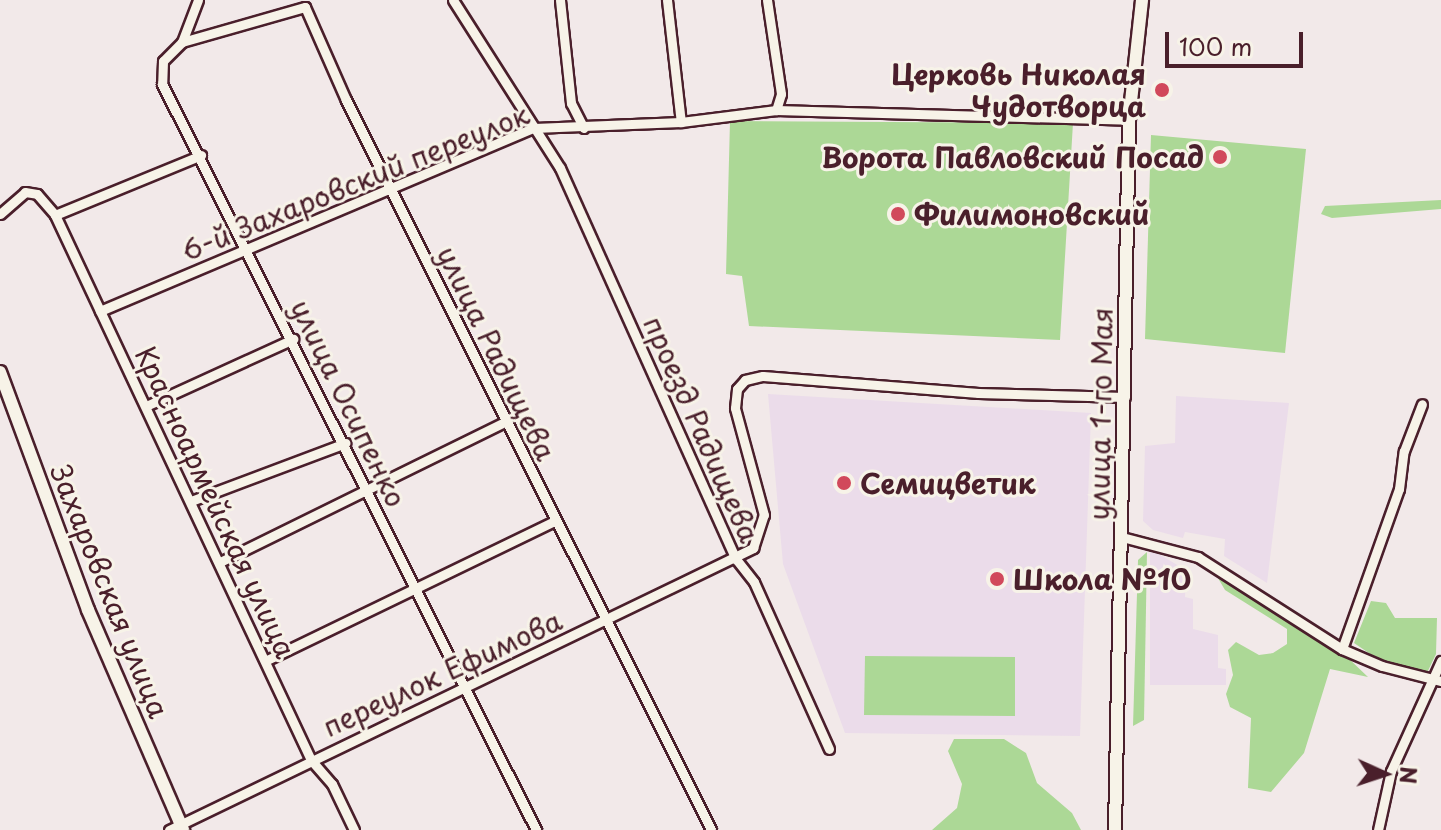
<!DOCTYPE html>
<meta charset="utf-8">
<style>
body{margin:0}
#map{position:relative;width:1441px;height:830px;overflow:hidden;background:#f2e9e9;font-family:"Playpen Sans",sans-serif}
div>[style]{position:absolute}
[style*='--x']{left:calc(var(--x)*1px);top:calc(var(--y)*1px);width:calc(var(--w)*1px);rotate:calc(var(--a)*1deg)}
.built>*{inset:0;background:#ebdcea}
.green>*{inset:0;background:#acd896}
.roads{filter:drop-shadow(2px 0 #4a1f2b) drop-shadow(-2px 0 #4a1f2b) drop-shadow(0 2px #4a1f2b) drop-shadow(0 -2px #4a1f2b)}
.street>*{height:9px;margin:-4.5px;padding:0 4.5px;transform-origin:4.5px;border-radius:4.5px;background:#f7f3e8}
.secondary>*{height:12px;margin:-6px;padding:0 6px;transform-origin:6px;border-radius:6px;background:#f7f3e8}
.dots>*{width:22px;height:22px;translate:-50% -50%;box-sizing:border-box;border:4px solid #f7f3e8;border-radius:50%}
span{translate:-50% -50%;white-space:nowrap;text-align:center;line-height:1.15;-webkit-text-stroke:6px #f7f3e8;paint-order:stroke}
.poi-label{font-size:28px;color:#4a1f2b;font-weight:700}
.right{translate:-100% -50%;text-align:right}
.left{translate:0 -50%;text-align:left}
.street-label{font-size:28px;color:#4a1f2b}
.north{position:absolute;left:1345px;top:734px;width:80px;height:80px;-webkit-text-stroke:6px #f7f3e8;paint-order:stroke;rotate:93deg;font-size:22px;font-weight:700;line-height:32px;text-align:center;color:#4a1f2b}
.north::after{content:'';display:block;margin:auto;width:28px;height:36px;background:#4a1f2b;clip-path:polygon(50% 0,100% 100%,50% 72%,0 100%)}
.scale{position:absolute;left:1165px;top:32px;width:138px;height:36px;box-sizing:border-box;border:4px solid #4a1f2b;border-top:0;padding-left:10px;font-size:24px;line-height:28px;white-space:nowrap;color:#4a1f2b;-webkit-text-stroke:6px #f7f3e8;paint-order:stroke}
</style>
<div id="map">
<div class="built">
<div style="clip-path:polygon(768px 394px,1091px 413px,1080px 736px,845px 733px,783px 564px)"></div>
<div style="clip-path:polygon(1176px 396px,1289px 403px,1267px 583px,1224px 556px,1225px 539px,1185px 532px,1183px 538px,1153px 530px,1143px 521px,1145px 446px,1175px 443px)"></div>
<div style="clip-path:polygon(1150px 549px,1186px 570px,1185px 597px,1193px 599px,1193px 629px,1218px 635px,1218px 668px,1226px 669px,1226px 685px,1150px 685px)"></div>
</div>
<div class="green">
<div style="clip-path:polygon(730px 121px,1073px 123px,1060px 340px,749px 326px,742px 276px,726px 274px)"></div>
<div style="clip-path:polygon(1151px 135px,1306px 149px,1285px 353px,1145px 339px)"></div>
<div style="clip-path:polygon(1441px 200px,1441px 209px,1332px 218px,1321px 214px,1325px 206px)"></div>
<div style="clip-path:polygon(1147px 552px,1144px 720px,1133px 726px,1138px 560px)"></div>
<div style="clip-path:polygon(1215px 573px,1346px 656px,1368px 677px,1330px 669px,1304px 753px,1271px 792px,1248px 788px,1251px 718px,1230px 707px,1226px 694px,1233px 675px,1228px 650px,1236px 642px,1259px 655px,1273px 653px,1287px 644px,1287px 629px,1225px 590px)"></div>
<div style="clip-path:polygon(1371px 601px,1386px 603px,1395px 618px,1437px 618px,1436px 654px,1427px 673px,1382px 662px,1354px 643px)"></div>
<div style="clip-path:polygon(865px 656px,1015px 657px,1015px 716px,864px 715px)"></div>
<div style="clip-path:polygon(954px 739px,1004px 739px,1026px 753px,1037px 783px,1072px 813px,1081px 830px,932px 830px,957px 808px,962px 784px,948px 751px)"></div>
</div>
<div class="roads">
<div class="street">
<div style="--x:198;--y:0;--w:45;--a:110.9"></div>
<div style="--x:182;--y:42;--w:27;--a:135"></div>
<div style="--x:163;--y:61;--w:23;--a:92"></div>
<div style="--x:162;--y:84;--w:835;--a:63.37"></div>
<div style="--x:453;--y:0;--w:199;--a:57.5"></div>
<div style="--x:560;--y:168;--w:429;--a:65.8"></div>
<div style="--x:736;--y:559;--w:29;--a:52"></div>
<div style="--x:754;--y:582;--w:183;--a:65.8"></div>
<div style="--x:560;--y:0;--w:104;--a:83.9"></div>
<div style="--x:571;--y:103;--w:28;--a:63"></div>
<div style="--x:667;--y:0;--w:123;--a:83.5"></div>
<div style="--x:767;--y:0;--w:95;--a:81.5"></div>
<div style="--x:781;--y:94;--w:17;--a:107"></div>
<div style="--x:305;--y:7;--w:102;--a:66.2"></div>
<div style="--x:346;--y:100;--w:816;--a:63.43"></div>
<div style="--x:182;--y:42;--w:128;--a:-15.9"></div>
<div style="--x:0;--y:214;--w:33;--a:-41"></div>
<div style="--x:25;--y:192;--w:12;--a:9"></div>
<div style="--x:37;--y:194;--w:28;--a:49"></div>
<div style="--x:55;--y:215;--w:602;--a:64.84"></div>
<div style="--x:311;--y:760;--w:32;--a:49"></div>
<div style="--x:332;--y:784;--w:51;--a:64.4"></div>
<div style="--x:55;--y:215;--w:158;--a:-22.3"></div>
<div style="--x:100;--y:311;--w:471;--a:-22.9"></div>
<div style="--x:534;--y:128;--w:147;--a:-2.3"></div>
<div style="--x:681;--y:122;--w:96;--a:-7.2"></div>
<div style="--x:776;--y:110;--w:353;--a:1.6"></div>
<div style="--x:146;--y:406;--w:162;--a:-24.5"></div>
<div style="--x:191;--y:501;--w:165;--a:-20.6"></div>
<div style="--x:1122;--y:537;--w:79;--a:14.7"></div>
<div style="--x:1198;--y:557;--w:171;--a:32.6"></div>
<div style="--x:1342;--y:649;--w:43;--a:23"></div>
<div style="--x:1382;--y:666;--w:61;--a:14.3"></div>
<div style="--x:220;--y:562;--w:320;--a:-26.2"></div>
<div style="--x:1342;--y:649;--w:170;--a:-70.4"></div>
<div style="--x:1399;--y:489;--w:38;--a:-83"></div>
<div style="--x:1404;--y:451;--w:50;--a:-69"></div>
<div style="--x:267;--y:660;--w:321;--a:-25.8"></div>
<div style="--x:169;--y:830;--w:649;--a:-25.77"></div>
<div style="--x:753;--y:548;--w:35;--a:-72"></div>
<div style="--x:764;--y:515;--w:111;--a:-105.2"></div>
<div style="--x:735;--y:408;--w:19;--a:-84"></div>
<div style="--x:737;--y:389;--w:12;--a:-48"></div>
<div style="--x:745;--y:380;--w:18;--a:-13"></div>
<div style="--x:763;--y:376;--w:216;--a:4.5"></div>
<div style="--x:978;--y:393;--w:147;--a:1.6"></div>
<div style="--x:1378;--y:830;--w:60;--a:-77.6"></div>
<div style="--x:1391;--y:771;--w:121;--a:-65.6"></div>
</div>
<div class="secondary">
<div style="--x:0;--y:372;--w:254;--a:69.7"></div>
<div style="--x:88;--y:610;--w:240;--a:66.6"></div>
<div style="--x:1115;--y:830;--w:710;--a:-88.87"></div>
<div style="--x:1129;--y:120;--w:121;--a:-83.8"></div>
</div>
</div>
<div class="dots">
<div style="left:1162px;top:90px;background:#d1495b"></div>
<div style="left:1220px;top:157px;background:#d1495b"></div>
<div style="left:898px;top:214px;background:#d1495b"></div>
<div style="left:844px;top:483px;background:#d1495b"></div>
<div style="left:997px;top:579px;background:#d1495b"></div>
</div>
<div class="poi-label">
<span class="right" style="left:1146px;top:90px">Церковь Николая<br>Чудотворца</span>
<span class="right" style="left:1204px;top:157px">Ворота Павловский Посад</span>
<span class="left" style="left:914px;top:214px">Филимоновский</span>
<span class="left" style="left:860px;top:483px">Семицветик</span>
<span class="left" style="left:1013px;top:579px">Школа №10</span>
</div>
<div class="street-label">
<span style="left:355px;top:182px;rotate:-22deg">6-й Захаровский переулок</span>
<span style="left:497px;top:353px;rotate:64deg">улица Радищева</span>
<span style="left:349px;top:403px;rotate:64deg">улица Осипенко</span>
<span style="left:1100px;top:414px;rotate:-89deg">улица 1-го Мая</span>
<span style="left:702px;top:429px;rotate:66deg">проезд Радищева</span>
<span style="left:216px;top:502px;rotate:65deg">Красноармейская улица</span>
<span style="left:110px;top:591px;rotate:68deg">Захаровская улица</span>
<span style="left:442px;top:673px;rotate:-25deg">переулок Ефимова</span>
</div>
<div class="north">N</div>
<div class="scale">100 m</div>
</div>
